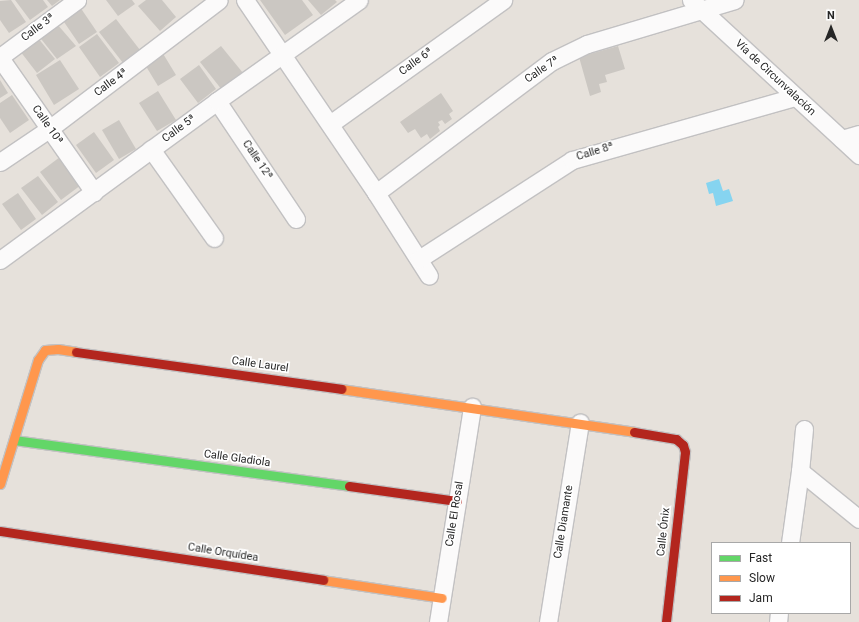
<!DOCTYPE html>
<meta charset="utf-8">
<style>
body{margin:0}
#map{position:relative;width:859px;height:622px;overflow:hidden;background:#e6e1db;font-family:Roboto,sans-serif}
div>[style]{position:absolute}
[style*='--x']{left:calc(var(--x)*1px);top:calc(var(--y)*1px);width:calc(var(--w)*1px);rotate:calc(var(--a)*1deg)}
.water>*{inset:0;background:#86d4f0}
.building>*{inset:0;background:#cbc7c2}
.roads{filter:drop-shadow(1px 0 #c2c1c2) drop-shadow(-1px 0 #c2c1c2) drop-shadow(0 1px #c2c1c2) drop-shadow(0 -1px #c2c1c2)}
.street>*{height:17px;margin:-8.5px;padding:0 8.5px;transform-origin:8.5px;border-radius:8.5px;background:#fbfafa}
.fast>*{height:9px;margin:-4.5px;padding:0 4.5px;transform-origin:4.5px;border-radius:4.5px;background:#63d668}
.slow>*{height:9px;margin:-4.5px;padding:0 4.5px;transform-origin:4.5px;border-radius:4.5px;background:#ff974d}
.jam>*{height:9px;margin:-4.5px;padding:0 4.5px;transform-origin:4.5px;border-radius:4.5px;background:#b3261e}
span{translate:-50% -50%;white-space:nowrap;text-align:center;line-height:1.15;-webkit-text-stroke:3.5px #fff;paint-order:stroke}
.street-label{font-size:11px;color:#262626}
.legend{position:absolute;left:711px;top:542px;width:140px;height:72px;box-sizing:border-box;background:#fff;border:1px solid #a8a8a8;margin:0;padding:5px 7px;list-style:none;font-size:12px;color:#262626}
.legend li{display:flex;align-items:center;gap:8px;height:20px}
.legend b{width:20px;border:1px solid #a8a8a8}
.north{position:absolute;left:811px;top:8px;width:40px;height:40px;-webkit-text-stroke:3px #fff;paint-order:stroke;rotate:0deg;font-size:11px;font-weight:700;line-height:16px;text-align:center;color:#262626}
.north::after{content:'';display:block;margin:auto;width:14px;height:18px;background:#262626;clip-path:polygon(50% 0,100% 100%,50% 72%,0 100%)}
</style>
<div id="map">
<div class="water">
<div style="clip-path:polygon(719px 179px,723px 191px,729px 189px,733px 201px,716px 206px,713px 193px,709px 194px,706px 183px)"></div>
</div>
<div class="building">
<div style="clip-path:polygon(11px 0,26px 22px,9px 33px,0 20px,0 1px)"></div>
<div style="clip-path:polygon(15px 0,43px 0,48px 7px,30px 20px)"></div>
<div style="clip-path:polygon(47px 0,60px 0,52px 6px)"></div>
<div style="clip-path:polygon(106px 0,132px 0,135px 4px,118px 16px)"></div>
<div style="clip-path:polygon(146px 0,162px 0,176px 17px,160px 31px,138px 6px)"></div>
<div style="clip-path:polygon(260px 0,302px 0,313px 15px,285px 35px)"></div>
<div style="clip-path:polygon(308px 0,335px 0,337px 2px,321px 15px)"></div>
<div style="clip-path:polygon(80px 7px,97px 32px,79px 44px,62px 19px)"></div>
<div style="clip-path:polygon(116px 19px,140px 50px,123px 63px,99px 32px)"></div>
<div style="clip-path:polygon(57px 24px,76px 46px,57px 59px,38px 35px)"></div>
<div style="clip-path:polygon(97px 34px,119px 63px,100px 77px,79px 47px)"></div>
<div style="clip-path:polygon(38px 38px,55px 59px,37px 73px,20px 51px)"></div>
<div style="clip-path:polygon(221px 46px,243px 73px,222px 90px,200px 62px)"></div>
<div style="clip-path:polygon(618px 46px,625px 69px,605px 75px,607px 82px,599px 84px,601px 92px,590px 96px,579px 57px)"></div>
<div style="clip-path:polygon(162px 52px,176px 75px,158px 86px,144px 63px)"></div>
<div style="clip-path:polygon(60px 60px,79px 89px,54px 105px,36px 75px)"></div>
<div style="clip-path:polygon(199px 65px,216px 89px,198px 103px,180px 79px)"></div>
<div style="clip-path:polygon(0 80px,8px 93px,0 98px)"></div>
<div style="clip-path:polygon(158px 91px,176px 120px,157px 131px,139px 103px)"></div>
<div style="clip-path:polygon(441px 93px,453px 111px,449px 114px,452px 119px,445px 124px,442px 120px,438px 122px,440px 125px,438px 127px,440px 131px,430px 139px,427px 134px,421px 138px,415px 129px,408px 133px,400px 122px)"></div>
<div style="clip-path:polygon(12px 95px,29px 120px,10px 133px,0 118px,0 103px)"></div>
<div style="clip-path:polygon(119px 120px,136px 149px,119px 159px,102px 130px)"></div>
<div style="clip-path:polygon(94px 132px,114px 160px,96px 173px,76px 145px)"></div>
<div style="clip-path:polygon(60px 157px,81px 185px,61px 200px,40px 172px)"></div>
<div style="clip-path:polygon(38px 176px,58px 202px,42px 215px,21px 188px)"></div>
<div style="clip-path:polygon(18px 193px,36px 219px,21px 230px,2px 204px)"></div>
</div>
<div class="roads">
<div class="street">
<div style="--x:245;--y:0;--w:233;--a:55.8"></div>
<div style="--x:376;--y:193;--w:98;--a:57.4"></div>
<div style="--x:691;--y:0;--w:229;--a:42.7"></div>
<div style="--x:0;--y:57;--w:96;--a:-36.5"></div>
<div style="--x:0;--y:58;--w:164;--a:55"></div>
<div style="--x:217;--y:101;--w:142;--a:56.2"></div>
<div style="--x:330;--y:124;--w:213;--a:-35.6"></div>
<div style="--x:842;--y:139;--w:18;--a:-16"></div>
<div style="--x:151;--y:149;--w:109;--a:54.7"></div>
<div style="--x:0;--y:162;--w:59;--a:-34"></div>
<div style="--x:49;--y:129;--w:213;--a:-37.2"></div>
<div style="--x:376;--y:193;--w:220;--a:-36.9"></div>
<div style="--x:552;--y:61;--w:39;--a:-26"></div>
<div style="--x:587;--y:44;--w:154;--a:-16.6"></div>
<div style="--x:419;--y:259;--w:182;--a:-32.9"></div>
<div style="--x:572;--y:160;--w:231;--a:-15.8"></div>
<div style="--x:0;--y:260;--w:269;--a:-36.2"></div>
<div style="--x:217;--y:101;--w:174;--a:-35.4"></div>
<div style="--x:804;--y:429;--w:42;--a:95.4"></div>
<div style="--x:800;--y:471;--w:76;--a:39.1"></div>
<div style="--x:790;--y:543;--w:73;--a:-82.1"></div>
<div style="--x:438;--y:622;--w:218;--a:-81"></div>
<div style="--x:548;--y:622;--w:202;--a:-80.9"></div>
<div style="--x:778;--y:622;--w:9;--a:-84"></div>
</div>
<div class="fast">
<div style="--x:14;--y:440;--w:338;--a:7.8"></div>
</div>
<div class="slow">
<div style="--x:341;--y:389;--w:296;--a:8.3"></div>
<div style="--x:0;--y:484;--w:130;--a:-73"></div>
<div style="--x:38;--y:360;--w:12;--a:-55"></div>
<div style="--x:45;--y:350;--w:13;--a:-4"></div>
<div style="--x:58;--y:349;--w:18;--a:9"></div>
<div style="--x:323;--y:580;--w:120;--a:8.6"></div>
</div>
<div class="jam">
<div style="--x:76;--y:352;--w:268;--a:7.9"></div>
<div style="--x:634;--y:432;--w:43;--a:9.5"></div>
<div style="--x:676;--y:439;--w:9;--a:41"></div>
<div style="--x:683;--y:445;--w:7;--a:74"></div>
<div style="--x:685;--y:452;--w:171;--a:96.4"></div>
<div style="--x:349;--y:486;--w:109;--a:7.9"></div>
<div style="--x:0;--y:531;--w:327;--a:8.6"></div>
</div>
</div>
<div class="street-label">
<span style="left:38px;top:28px;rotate:-37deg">Calle 3ª</span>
<span style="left:416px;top:62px;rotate:-36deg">Calle 6ª</span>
<span style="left:542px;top:70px;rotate:-34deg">Calle 7ª</span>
<span style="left:775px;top:78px;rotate:43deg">Vía de Circunvalación</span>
<span style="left:111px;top:83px;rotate:-37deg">Calle 4ª</span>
<span style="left:47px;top:125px;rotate:55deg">Calle 10ª</span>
<span style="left:179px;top:129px;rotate:-36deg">Calle 5ª</span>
<span style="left:595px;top:152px;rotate:-17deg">Calle 8ª</span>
<span style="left:257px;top:160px;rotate:56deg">Calle 12ª</span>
<span style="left:260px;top:365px;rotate:8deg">Calle Laurel</span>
<span style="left:237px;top:459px;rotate:8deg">Calle Gladiola</span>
<span style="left:455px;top:514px;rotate:-81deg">Calle El Rosal</span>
<span style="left:564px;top:522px;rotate:-81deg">Calle Diamante</span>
<span style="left:664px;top:532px;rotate:-84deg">Calle Ónix</span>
<span style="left:223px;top:553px;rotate:9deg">Calle Orquídea</span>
</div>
<ul class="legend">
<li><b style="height:5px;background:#63d668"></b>Fast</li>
<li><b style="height:5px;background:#ff974d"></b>Slow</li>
<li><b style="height:5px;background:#b3261e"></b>Jam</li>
</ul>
<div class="north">N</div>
</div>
